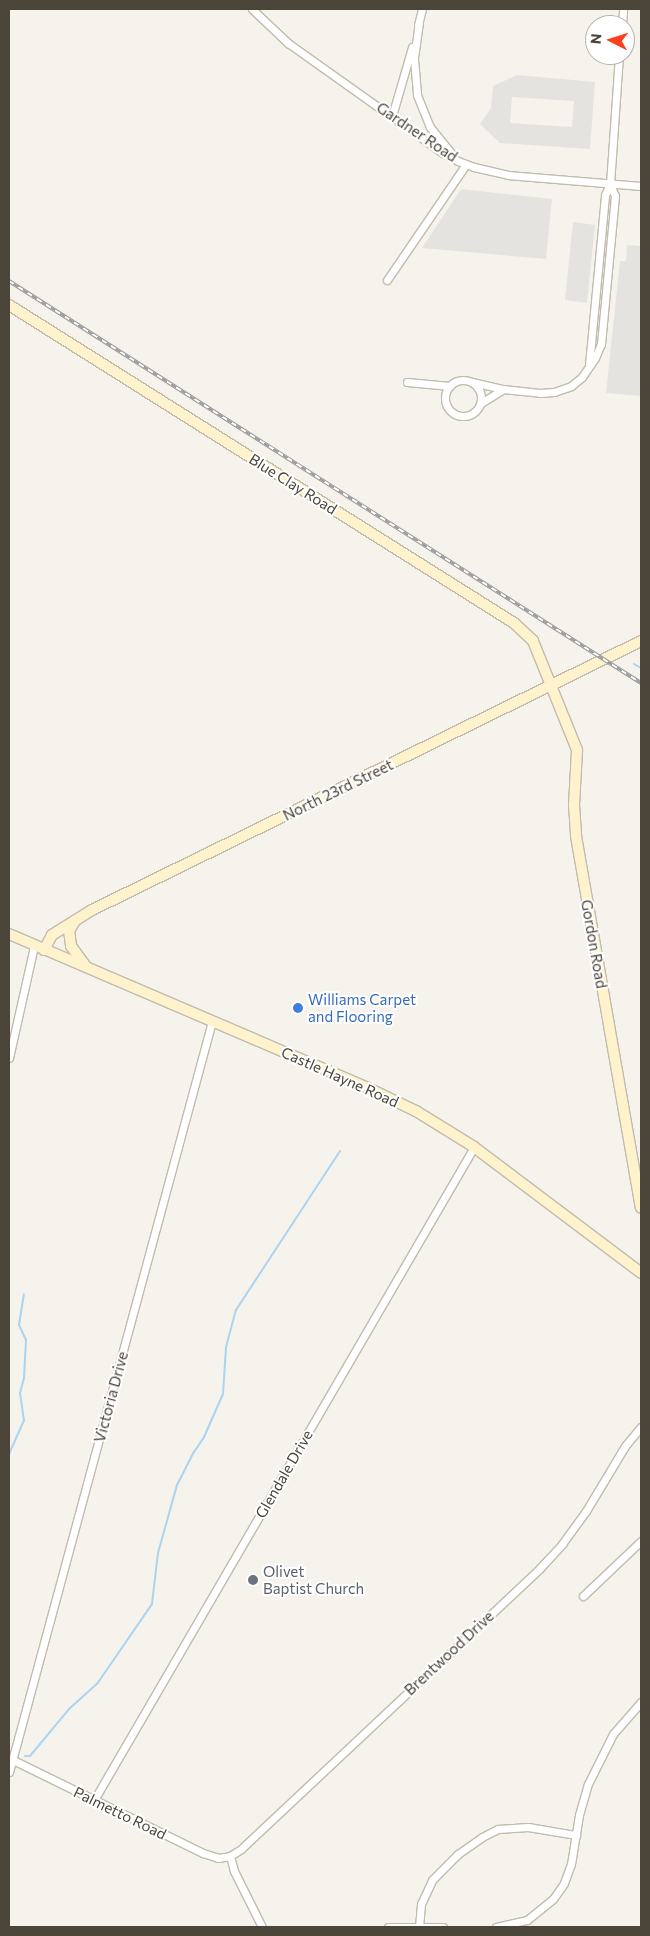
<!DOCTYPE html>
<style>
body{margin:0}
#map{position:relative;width:650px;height:1936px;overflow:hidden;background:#f6f3ec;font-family:Commissioner,sans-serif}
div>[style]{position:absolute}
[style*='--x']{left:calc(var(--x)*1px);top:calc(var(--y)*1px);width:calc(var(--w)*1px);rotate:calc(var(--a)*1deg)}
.parking>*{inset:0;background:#e5e3e0}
.stream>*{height:2px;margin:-1px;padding:0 1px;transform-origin:1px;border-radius:1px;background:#a9d4f2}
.roads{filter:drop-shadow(1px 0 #c2bbae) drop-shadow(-1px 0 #c2bbae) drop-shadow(0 1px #c2bbae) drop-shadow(0 -1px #c2bbae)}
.street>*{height:7px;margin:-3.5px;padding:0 3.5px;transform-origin:3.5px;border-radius:3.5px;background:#fff}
.street>.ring{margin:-3.5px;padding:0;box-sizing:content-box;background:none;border:7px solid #fff;border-radius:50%}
.secondary>*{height:10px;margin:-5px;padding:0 5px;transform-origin:5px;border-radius:5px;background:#fff3cd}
.rail>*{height:4px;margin-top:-2px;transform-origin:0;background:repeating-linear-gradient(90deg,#fff 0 5.5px,#9a9a9a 0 11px);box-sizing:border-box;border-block:1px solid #9a9a9a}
.dots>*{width:14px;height:14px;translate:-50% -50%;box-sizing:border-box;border:2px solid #fff;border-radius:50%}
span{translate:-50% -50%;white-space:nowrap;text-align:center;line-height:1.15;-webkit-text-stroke:4px #fff;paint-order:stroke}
.street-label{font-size:15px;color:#4b4439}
.shop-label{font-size:15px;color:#366cbe}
.left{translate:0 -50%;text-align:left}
.worship-label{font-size:15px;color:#5b616d}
.frame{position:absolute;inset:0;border:10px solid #4b4439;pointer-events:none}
.north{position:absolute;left:585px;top:15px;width:50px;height:50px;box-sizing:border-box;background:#fff;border:1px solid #b7b4b0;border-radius:50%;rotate:275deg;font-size:14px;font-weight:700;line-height:20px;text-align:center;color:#4b4439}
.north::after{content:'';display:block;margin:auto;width:18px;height:22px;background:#fc3f1d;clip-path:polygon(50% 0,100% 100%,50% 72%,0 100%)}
</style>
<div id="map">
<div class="parking">
<div style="clip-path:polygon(evenodd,517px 75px,595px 82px,590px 149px,500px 143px,480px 124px,491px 108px,493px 86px,517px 75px,512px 97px,574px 101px,572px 127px,510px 123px,512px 97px)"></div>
<div style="clip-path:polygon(461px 189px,552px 199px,546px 259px,422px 248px)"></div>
<div style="clip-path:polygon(573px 222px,595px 225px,587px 303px,565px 300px)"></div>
<div style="clip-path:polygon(627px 245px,641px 246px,641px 396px,606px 393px,620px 261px,626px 261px)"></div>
</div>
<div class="stream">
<div style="--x:634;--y:664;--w:8;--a:30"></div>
<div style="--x:9;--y:1454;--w:36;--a:-66"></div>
<div style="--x:24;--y:1421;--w:28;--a:-98"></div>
<div style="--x:20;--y:1393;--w:16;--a:-75"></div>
<div style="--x:24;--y:1378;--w:38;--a:-87"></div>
<div style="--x:26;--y:1340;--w:17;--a:-115"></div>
<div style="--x:19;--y:1325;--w:31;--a:-81"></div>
<div style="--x:25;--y:1756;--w:5;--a:0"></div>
<div style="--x:30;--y:1756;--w:61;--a:-50.3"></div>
<div style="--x:69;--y:1709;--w:38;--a:-42"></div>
<div style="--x:97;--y:1684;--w:97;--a:-55.5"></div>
<div style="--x:152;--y:1604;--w:51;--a:-83.3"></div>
<div style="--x:158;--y:1553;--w:71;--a:-74.4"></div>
<div style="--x:177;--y:1485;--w:37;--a:-63"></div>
<div style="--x:194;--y:1452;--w:18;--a:-56"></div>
<div style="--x:204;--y:1437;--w:47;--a:-66.2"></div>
<div style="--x:223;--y:1394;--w:47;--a:-86.3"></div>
<div style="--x:226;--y:1347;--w:38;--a:-75"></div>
<div style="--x:236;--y:1310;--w:190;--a:-56.8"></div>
</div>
<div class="roads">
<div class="street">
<div style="--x:252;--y:9;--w:50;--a:43.4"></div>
<div style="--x:288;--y:43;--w:190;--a:35.4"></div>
<div style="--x:443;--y:153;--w:17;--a:28"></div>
<div style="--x:458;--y:161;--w:17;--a:21"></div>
<div style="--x:474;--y:167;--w:35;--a:13"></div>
<div style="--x:508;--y:175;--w:133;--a:4.7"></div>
<div style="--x:419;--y:22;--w:37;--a:98"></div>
<div style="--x:414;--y:59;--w:36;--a:85"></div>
<div style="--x:417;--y:95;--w:35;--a:68"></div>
<div style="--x:430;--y:127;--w:36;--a:51"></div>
<div style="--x:418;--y:25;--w:16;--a:-76"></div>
<div style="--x:622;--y:25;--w:16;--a:-86"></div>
<div style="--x:392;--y:116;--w:72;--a:-73.8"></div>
<div style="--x:387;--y:280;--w:140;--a:-55.7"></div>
<div style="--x:589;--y:365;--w:171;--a:-84.6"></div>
<div style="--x:605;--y:195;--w:12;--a:-66"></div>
<div style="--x:610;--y:184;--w:129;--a:-86"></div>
<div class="ring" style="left:445px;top:380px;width:29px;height:29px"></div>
<div style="--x:407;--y:382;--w:43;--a:5.3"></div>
<div style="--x:472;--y:382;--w:32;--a:13"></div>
<div style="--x:503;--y:389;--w:37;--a:6"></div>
<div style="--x:540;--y:393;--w:14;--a:-4"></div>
<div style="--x:554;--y:392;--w:18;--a:-19"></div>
<div style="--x:571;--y:386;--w:14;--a:-39"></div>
<div style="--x:582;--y:377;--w:23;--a:-56"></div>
<div style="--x:595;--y:358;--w:15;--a:-67"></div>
<div style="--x:601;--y:344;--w:149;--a:-84.6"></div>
<div style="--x:615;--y:196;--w:13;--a:-113"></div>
<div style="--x:481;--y:403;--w:26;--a:-32"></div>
<div style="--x:9;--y:1058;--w:115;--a:-77.4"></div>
<div style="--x:583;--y:1596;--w:80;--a:-43.5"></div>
<div style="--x:13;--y:1760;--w:212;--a:26.1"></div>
<div style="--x:203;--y:1853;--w:16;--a:18"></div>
<div style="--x:218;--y:1858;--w:12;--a:-9"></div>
<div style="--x:230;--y:1856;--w:13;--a:-32"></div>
<div style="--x:241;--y:1849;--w:410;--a:-43.2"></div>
<div style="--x:540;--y:1568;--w:33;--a:-47"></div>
<div style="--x:562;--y:1544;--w:41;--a:-54"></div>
<div style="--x:586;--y:1511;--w:76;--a:-59"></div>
<div style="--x:625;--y:1446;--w:25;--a:-50"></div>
<div style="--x:9;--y:1772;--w:778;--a:-74.87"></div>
<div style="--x:94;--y:1800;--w:756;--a:-59.8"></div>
<div style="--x:230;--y:1856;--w:16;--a:75"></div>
<div style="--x:234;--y:1871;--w:63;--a:63.4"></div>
<div style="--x:388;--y:1927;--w:55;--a:0"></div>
<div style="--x:419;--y:1927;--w:23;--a:-85"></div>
<div style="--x:421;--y:1904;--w:26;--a:-65"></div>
<div style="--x:432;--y:1880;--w:37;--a:-45"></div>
<div style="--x:458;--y:1854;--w:29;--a:-35"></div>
<div style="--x:482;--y:1837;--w:18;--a:-27"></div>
<div style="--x:498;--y:1829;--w:30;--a:-4"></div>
<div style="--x:528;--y:1827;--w:49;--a:9.5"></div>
<div style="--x:496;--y:1927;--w:32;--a:-13"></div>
<div style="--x:527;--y:1920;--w:33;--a:-39"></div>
<div style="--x:553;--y:1899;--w:19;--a:-55"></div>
<div style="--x:564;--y:1883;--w:20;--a:-70"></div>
<div style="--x:571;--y:1864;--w:50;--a:-80.7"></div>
<div style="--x:579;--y:1815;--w:32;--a:-74"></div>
<div style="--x:588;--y:1784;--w:56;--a:-63.4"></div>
<div style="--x:613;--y:1734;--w:43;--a:-48.8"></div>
</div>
<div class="secondary">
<div style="--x:9;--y:305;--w:597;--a:32.2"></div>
<div style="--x:514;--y:623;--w:26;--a:43"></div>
<div style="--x:533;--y:641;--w:118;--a:68"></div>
<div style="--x:577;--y:750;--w:55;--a:93.1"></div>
<div style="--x:574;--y:805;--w:31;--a:86"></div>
<div style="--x:576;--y:836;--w:377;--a:80.1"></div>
<div style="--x:75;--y:921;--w:12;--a:121"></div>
<div style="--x:69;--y:931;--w:15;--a:82"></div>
<div style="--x:71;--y:946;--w:26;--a:54"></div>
<div style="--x:9;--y:934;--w:391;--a:23.2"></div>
<div style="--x:368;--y:1088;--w:53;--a:25.6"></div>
<div style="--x:416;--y:1111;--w:68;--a:31.8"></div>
<div style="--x:474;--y:1147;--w:209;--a:37"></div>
<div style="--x:44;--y:950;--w:17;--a:-62"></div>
<div style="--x:52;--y:935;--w:47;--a:-32"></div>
<div style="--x:92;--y:910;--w:611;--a:-26.1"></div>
</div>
</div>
<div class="rail">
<div style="--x:9;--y:281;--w:749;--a:32.46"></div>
</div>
<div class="dots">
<div style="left:298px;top:1008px;background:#3f7fe0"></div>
<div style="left:253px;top:1580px;background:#6b7280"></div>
</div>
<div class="street-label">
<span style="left:417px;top:132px;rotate:34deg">Gardner Road</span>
<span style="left:293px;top:484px;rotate:32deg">Blue Clay Road</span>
<span style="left:338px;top:790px;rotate:-26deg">North 23rd Street</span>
<span style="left:594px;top:944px;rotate:80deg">Gordon Road</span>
<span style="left:340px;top:1077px;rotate:24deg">Castle Hayne Road</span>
<span style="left:111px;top:1397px;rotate:-75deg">Victoria Drive</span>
<span style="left:284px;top:1474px;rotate:-60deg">Glendale Drive</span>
<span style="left:449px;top:1653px;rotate:-43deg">Brentwood Drive</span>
<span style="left:120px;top:1813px;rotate:26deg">Palmetto Road</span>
</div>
<div class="shop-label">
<span class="left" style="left:308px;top:1008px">Williams Carpet<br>and Flooring</span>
</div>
<div class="worship-label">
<span class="left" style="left:263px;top:1580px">Olivet<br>Baptist Church</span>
</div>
<div class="frame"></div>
<div class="north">N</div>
</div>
